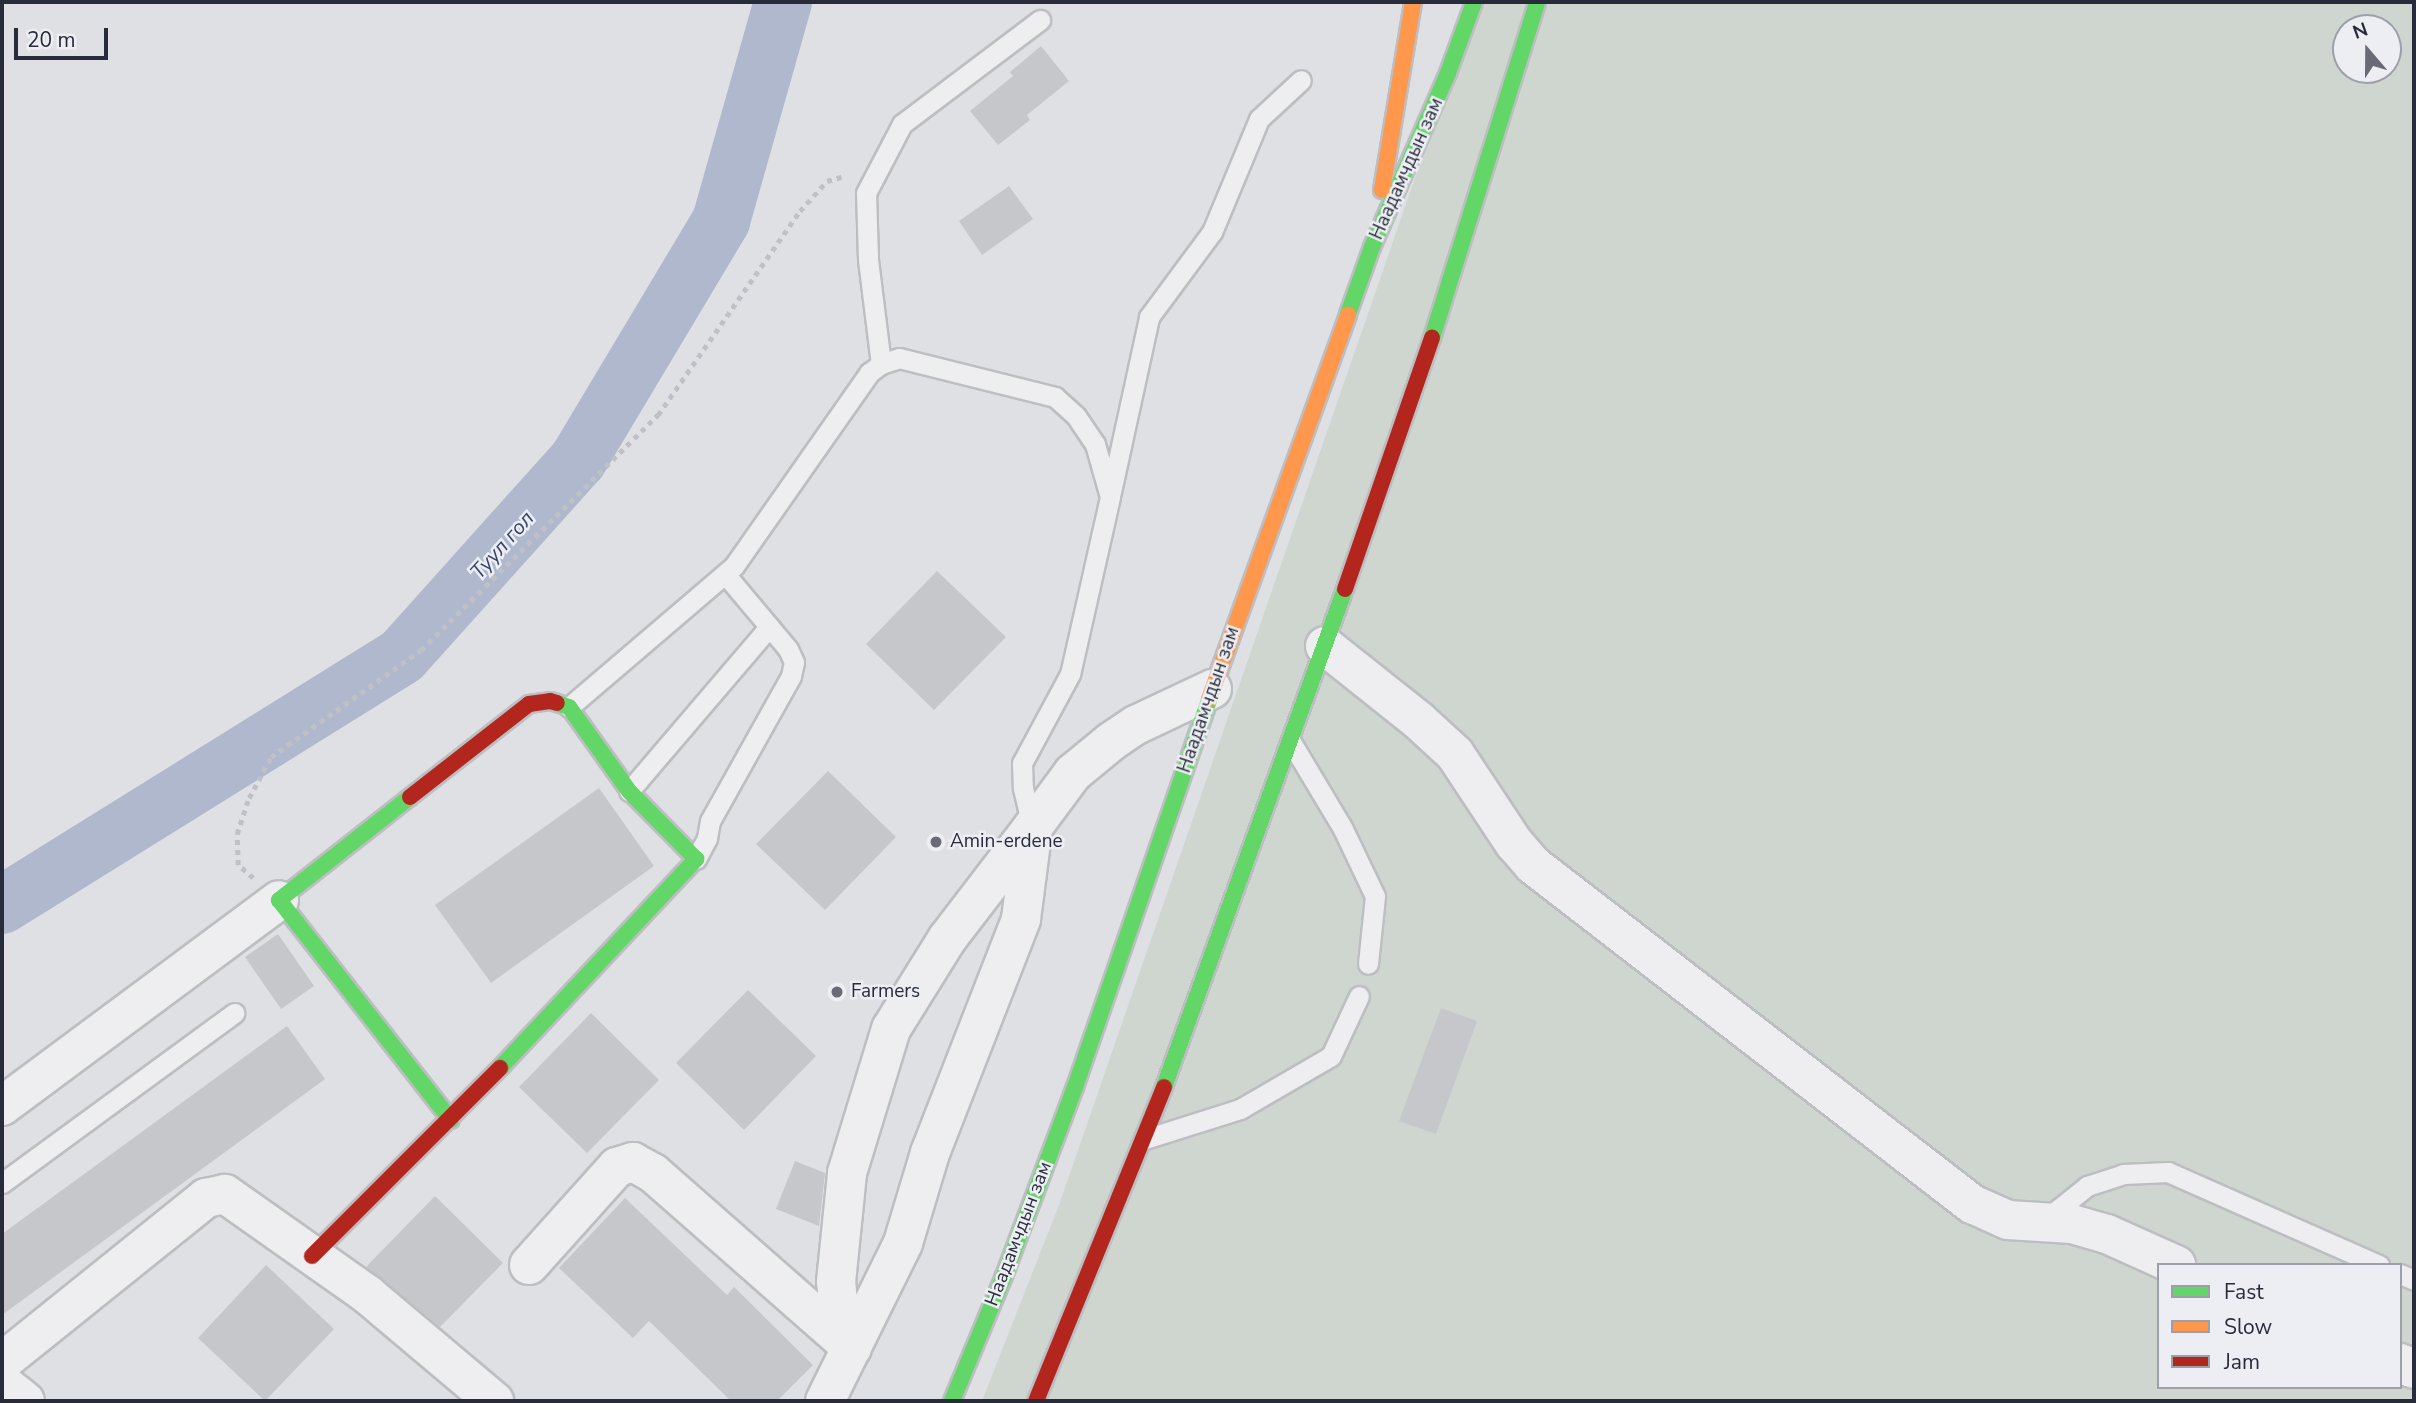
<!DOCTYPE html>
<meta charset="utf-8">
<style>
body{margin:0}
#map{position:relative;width:2416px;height:1403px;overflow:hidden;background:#dfe0e3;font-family:"Nunito Sans",sans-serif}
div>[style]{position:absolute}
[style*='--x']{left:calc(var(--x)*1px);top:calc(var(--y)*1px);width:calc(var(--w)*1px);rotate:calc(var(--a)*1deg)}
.green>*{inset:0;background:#ced6cf}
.river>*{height:58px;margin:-29px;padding:0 29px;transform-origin:29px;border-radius:29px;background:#afb8cc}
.building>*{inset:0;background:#c5c7ca}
.path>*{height:4.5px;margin-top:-2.25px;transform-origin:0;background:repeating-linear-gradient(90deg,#c0c1c6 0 5px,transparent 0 10px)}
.roads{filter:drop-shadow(2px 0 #bdbec1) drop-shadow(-2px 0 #bdbec1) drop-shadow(0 2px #bdbec1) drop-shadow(0 -2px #bdbec1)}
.lane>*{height:19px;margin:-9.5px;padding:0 9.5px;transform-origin:9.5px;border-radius:9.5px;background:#eeeef0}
.street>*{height:38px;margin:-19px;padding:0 19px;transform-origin:19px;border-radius:19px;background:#eeeef0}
.fast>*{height:16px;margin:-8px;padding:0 8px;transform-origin:8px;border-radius:8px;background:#63d668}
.slow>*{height:16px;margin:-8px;padding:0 8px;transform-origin:8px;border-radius:8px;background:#ff974d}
.jam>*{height:16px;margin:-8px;padding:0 8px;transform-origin:8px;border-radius:8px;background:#b3261e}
.dots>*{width:19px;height:19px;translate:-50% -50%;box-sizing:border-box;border:4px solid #eceef3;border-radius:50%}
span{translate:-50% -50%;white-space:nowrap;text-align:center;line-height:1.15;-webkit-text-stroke:5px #eceef3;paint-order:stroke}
.street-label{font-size:19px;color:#282c3a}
.poi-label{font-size:19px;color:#282c3a}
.left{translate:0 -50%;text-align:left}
.water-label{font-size:21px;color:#374569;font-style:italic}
.frame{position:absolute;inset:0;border:4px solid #282c3a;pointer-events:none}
.legend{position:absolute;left:2157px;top:1263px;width:245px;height:126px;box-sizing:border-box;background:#eceef3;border:2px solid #9ea0a9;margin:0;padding:9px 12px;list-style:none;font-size:21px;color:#282c3a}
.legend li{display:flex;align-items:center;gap:14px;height:35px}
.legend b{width:35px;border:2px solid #9ea0a9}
.north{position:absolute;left:2332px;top:14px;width:70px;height:70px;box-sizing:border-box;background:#eceef3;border:2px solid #9ea0a9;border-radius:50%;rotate:340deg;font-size:19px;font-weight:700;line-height:28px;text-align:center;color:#282c3a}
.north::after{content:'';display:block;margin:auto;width:24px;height:32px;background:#686b75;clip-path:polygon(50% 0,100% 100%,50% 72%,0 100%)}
.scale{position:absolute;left:14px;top:28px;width:94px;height:32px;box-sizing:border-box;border:4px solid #282c3a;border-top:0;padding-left:9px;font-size:21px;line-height:24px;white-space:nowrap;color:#282c3a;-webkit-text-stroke:5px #eceef3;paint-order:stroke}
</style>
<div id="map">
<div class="green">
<div style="clip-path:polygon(evenodd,1476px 2px,2414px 2px,2414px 1401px,982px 1401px,1059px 1205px,1476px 2px,2346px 28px,2388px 28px,2388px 70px,2346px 70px,2346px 28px,1476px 2px,2159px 1265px,2400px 1265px,2400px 1387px,2159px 1387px,2159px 1265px)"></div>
</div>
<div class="river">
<div style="--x:2;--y:905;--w:471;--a:-31.9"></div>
<div style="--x:402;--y:656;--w:263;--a:-48.1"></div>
<div style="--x:578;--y:460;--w:279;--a:-59.1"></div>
<div style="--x:721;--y:221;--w:228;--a:-74.2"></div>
</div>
<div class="building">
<div style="clip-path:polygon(1041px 46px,1069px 81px,1027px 115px,1030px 120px,998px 145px,970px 111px,1013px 76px,1010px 72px)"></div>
<div style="clip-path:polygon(1009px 186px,1033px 219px,982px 255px,959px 221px)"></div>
<div style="clip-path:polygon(937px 571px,1006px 637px,934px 710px,866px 644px)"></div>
<div style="clip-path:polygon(828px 771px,896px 837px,825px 910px,756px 844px)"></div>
<div style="clip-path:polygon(599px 788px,654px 866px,491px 983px,435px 905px)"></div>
<div style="clip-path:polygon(278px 934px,314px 986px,281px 1009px,245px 957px)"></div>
<div style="clip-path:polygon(748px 990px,816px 1056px,744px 1130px,676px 1063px)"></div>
<div style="clip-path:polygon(1441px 1008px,1477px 1021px,1436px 1134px,1399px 1121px)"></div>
<div style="clip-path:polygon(591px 1013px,659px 1080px,587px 1153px,519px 1087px)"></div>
<div style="clip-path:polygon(287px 1026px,325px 1079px,2px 1315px,2px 1234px)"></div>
<div style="clip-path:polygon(795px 1161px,825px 1173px,819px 1226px,776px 1209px)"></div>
<div style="clip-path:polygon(435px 1196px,503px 1263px,440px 1327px,366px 1267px)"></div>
<div style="clip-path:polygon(625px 1198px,727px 1295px,734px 1287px,813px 1365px,777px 1401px,731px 1401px,649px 1321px,633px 1338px,559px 1268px)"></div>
<div style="clip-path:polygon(266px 1265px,334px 1329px,265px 1401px,198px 1338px)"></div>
</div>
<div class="path">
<div style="--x:253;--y:878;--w:20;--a:-139"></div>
<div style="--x:238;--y:865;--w:31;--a:-92"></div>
<div style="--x:237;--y:834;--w:38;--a:-72"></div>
<div style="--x:249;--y:798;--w:47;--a:-61.8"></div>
<div style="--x:271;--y:757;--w:184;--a:-35.5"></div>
<div style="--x:421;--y:650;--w:334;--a:-44.8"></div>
<div style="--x:658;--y:415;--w:249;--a:-55.2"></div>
<div style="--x:800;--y:211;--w:40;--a:-48"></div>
<div style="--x:827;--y:181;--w:19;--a:-16"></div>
</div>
<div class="roads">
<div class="lane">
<div style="--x:881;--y:364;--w:106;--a:-97.1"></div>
<div style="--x:868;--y:259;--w:66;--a:-91.7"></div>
<div style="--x:866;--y:193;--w:78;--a:-62.4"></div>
<div style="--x:902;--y:124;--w:173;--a:-37"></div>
<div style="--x:1111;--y:492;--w:179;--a:-77.7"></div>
<div style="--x:1149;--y:317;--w:106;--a:-53.5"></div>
<div style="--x:1212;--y:232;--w:122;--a:-67.4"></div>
<div style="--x:1259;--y:119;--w:57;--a:-42.9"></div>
<div style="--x:569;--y:707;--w:217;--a:-40.5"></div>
<div style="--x:734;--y:566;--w:236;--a:-55"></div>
<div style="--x:869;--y:373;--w:15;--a:-37"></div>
<div style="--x:881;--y:364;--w:19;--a:-18"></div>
<div style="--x:899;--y:358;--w:161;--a:14"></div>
<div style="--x:1055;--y:397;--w:28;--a:42"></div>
<div style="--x:1076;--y:416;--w:34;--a:56"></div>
<div style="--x:1095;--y:444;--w:55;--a:74.2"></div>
<div style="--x:1110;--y:497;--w:181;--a:102.7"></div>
<div style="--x:1070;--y:674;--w:101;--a:118.3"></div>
<div style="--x:1022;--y:763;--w:25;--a:88"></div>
<div style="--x:1023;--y:788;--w:40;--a:77"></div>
<div style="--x:1291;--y:742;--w:101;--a:59.1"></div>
<div style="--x:1343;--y:829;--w:74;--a:64.5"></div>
<div style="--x:1375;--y:896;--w:68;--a:95.9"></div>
<div style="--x:629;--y:791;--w:216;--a:-49.5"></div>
<div style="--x:696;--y:859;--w:24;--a:-62"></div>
<div style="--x:707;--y:838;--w:17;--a:-80"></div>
<div style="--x:710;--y:821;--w:166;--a:-60.8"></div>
<div style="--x:791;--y:676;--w:14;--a:-78"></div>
<div style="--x:794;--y:662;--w:14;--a:-115"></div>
<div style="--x:788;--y:649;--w:98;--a:-130"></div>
<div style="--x:1145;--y:1139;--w:100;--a:-17.5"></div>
<div style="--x:1240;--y:1109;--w:105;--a:-30.2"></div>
<div style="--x:1331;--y:1056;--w:66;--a:-65"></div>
<div style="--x:2;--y:1183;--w:288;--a:-36.2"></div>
<div style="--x:2046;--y:1219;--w:53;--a:-38.8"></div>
<div style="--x:2087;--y:1186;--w:38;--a:-18"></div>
<div style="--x:2123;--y:1174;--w:45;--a:-2.5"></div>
<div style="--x:2168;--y:1172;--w:231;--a:23.8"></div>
<div style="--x:2400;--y:1274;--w:15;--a:23"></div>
</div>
<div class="street">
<div style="--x:1325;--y:646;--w:119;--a:38.5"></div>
<div style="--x:1418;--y:720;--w:50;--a:42.6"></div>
<div style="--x:1455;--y:754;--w:107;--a:56.5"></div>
<div style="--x:1514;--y:843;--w:29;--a:49"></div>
<div style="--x:1533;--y:865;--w:555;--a:37.68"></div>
<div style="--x:1972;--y:1204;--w:39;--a:24"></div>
<div style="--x:2008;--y:1220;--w:64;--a:3.6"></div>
<div style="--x:2072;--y:1224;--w:36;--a:16"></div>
<div style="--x:2107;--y:1234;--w:76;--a:24.2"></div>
<div style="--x:2;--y:1106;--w:345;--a:-36.6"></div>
<div style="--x:529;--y:1265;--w:132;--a:-48.1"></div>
<div style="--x:617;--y:1167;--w:17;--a:-17"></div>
<div style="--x:633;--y:1162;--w:23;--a:29"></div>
<div style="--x:653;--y:1173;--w:264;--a:41.3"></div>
<div style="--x:852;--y:1348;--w:36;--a:-111"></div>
<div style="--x:839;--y:1314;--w:32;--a:-95"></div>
<div style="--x:836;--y:1282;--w:110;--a:-84.2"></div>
<div style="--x:847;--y:1173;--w:151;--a:-73"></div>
<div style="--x:891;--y:1029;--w:106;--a:-58.1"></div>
<div style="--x:947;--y:939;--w:141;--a:-52.5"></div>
<div style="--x:2;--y:1362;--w:262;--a:-38.8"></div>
<div style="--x:206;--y:1198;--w:19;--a:-12"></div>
<div style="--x:225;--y:1194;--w:175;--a:35.2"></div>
<div style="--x:368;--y:1295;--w:165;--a:40.1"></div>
<div style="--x:2400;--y:1363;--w:15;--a:23"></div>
<div style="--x:2;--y:1383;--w:29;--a:38"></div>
<div style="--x:825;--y:1401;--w:176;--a:-63.7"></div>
<div style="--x:903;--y:1243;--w:94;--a:-73.3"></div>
<div style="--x:930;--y:1153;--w:251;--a:-68.7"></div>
<div style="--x:1021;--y:919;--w:93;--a:-82.6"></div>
<div style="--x:1033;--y:827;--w:67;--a:-53.5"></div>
<div style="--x:1073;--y:773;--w:50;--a:-39.4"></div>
<div style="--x:1112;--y:741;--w:29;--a:-34"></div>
<div style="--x:1136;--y:725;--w:84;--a:-25.3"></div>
</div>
<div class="fast">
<div style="--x:1348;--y:314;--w:71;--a:-70.3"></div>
<div style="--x:1372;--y:247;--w:190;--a:-66.4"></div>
<div style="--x:1448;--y:73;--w:76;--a:-69.9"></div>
<div style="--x:1432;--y:338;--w:352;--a:-72.6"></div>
<div style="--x:410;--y:797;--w:167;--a:141.8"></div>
<div style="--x:279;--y:900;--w:279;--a:52"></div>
<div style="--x:500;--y:1068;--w:287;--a:-46.8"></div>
<div style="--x:696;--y:859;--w:95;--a:-134.6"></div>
<div style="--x:629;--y:791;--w:103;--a:-125.5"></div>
<div style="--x:569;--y:707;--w:13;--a:-162"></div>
<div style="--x:1164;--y:1087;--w:530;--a:-70.03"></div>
<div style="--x:952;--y:1401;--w:135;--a:-67.4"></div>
<div style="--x:1004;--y:1276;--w:202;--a:-69.4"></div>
<div style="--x:1075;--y:1087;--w:410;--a:-70.9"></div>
</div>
<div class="slow">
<div style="--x:1382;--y:190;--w:191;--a:-80.6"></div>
<div style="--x:1209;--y:699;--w:409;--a:-70.1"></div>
</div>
<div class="jam">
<div style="--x:1345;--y:589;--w:266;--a:-70.9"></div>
<div style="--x:410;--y:797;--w:151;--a:-38"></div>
<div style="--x:529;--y:704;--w:21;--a:-8"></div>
<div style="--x:550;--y:701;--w:7;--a:16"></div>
<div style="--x:312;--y:1256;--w:266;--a:-45"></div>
<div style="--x:1036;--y:1401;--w:339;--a:-67.8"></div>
</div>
</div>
<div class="dots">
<div style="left:936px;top:842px;background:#686b75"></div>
<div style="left:837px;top:992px;background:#686b75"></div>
</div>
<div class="street-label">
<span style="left:1407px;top:169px;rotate:-66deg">Наадамчдын зам</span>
<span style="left:1209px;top:700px;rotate:-71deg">Наадамчдын зам</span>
<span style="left:1019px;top:1234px;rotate:-69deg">Наадамчдын зам</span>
</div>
<div class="poi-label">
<span class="left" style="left:950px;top:842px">Amin-erdene</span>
<span class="left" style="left:851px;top:992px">Farmers</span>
</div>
<div class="water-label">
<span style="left:502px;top:545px;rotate:-48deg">Туул гол</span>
</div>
<div class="frame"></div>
<ul class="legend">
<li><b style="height:9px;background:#63d668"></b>Fast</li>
<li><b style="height:9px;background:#ff974d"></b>Slow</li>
<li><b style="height:9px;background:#b3261e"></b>Jam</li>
</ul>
<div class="north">N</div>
<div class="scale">20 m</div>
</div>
